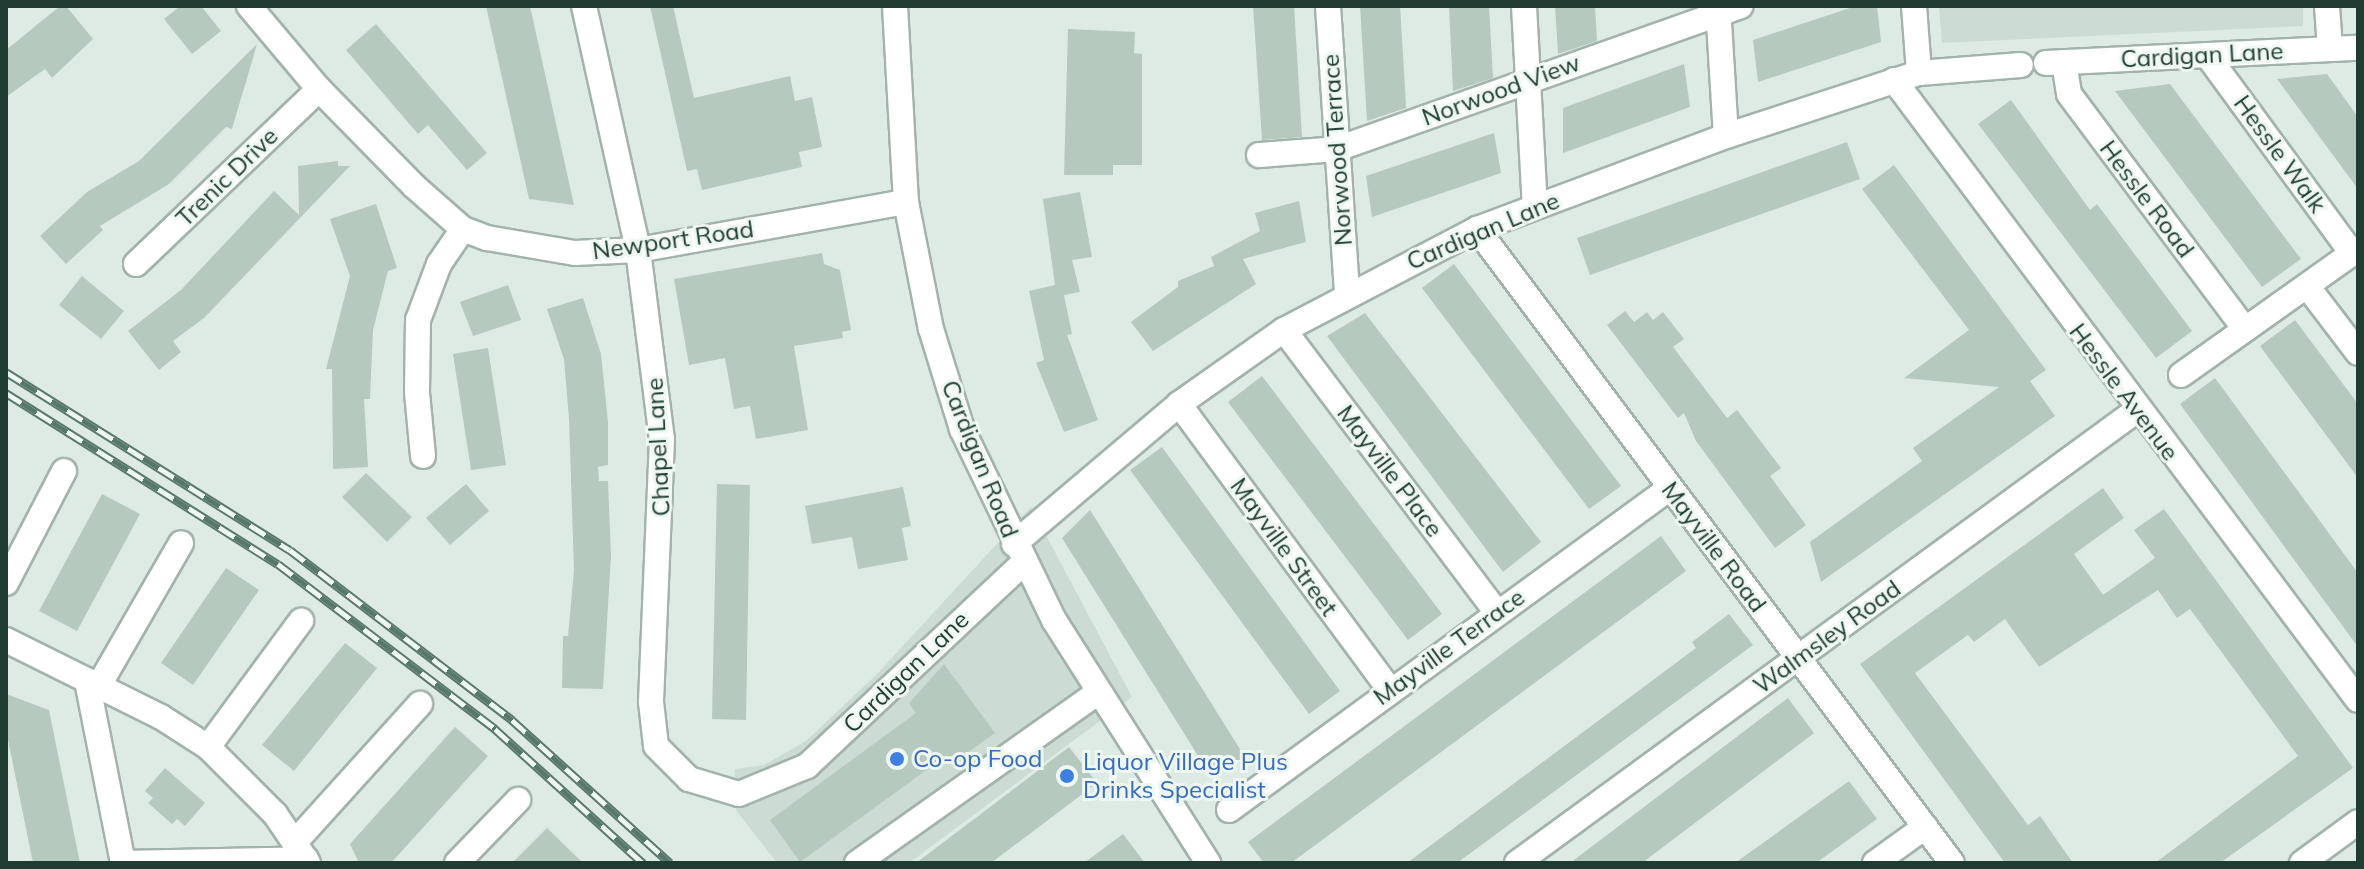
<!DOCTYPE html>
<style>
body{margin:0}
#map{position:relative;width:2364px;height:869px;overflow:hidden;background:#deebe4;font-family:Mulish,sans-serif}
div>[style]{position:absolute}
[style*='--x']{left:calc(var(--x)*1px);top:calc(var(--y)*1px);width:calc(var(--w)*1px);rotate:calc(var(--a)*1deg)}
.built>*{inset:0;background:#ccdbd3}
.building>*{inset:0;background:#b6c9bf}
.roads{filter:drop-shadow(2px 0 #a1b3ab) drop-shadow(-2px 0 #a1b3ab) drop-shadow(0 2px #a1b3ab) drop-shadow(0 -2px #a1b3ab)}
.minor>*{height:24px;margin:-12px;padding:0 12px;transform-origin:12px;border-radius:12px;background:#fff}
.rail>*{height:9px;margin-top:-4.5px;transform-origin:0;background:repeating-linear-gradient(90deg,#eef7f2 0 18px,#58786c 0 36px);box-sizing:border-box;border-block:2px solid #58786c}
.dots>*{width:22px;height:22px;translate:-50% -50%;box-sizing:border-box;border:4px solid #eef7f2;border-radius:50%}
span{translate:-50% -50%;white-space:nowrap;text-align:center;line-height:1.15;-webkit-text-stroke:6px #eef7f2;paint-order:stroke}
.street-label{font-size:24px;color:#1e3c31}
.shop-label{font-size:24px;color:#366cbe}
.left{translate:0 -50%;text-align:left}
.frame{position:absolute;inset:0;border:8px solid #1e3c31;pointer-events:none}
</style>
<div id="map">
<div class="built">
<div style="clip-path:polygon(1939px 6px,2303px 6px,2303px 26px,1942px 43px)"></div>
<div style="clip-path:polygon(1031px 507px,1132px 697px,909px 863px,777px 863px,736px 810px,735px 769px,764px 765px,806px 741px,877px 674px)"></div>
</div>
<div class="building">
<div style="clip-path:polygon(60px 6px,66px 6px,93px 39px,52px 78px,45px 69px,6px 97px,6px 50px)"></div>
<div style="clip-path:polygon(180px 6px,201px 6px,221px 31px,192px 54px,164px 19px)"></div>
<div style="clip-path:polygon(486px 6px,530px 6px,574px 205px,529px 199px)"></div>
<div style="clip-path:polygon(650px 6px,673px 6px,694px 98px,790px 76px,795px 101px,812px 97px,822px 147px,799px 152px,802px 167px,702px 190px,697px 169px,687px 171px)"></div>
<div style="clip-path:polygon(1253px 6px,1294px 6px,1302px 137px,1262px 140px)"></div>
<div style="clip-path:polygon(1360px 6px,1400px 6px,1405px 88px,1406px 108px,1367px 121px)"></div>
<div style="clip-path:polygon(1449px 6px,1489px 6px,1491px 41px,1493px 78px,1453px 91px)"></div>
<div style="clip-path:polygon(1555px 6px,1595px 6px,1597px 41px,1558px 54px)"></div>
<div style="clip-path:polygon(1856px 6px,1877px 6px,1881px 42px,1758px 82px,1753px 40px)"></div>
<div style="clip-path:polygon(376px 24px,487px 153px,467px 170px,428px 125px,418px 134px,346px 50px)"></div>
<div style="clip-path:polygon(1068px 29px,1135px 32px,1134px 53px,1142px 54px,1142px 165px,1113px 165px,1113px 175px,1064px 175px)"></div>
<div style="clip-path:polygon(257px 44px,232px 129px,226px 127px,169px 184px,100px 226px,103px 230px,66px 264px,40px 236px,87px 192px,139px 161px)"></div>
<div style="clip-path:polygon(1684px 64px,1690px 107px,1563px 153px,1563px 108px)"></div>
<div style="clip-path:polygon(2327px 74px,2358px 117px,2358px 189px,2277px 79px)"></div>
<div style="clip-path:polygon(2170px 84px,2301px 259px,2262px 287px,2115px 91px)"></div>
<div style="clip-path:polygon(2011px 100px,2090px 210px,2097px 204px,2192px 331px,2156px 358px,1978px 124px)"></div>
<div style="clip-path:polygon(1494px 133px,1501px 173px,1372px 217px,1366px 176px)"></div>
<div style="clip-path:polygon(1847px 142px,1860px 179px,1590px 275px,1577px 238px)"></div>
<div style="clip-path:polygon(338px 161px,338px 166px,350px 166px,204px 318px,173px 341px,181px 352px,159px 370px,128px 331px,181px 290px,274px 191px,299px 215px,298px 166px)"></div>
<div style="clip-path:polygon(1894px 165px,2046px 370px,2030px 381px,2055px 416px,1821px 582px,1810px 542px,1922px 461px,1913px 448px,1999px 387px,1904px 378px,1969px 330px,1862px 189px)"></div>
<div style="clip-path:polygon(1080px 192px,1092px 257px,1072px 260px,1080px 292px,1064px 295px,1072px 334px,1067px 335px,1098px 420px,1064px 432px,1036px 363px,1044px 360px,1029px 291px,1055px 285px,1043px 199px)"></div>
<div style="clip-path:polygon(1299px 201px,1306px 242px,1243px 259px,1256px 284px,1153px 351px,1131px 322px,1178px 287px,1178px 281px,1214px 266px,1211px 257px,1260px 231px,1255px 213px)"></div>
<div style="clip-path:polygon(376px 204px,397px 268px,388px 271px,373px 330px,370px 399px,364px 399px,368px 467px,333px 469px,332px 369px,326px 369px,350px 276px,330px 219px)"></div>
<div style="clip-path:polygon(822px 253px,824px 264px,840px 270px,851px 330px,842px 332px,843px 338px,794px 346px,808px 430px,756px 439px,750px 406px,734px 409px,725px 358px,689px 365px,674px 279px)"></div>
<div style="clip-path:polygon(1454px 264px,1621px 486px,1589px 509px,1422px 288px)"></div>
<div style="clip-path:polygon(82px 276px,124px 311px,101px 339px,59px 305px)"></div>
<div style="clip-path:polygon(508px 285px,521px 320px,473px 336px,460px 302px)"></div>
<div style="clip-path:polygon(583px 298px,601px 354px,608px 422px,608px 465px,598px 467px,599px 481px,608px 481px,611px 556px,603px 689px,562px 688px,563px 636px,568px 636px,574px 570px,569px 419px,564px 359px,547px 309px)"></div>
<div style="clip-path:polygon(1625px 311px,1634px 322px,1647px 312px,1653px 320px,1663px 312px,1684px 339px,1673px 347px,1727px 418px,1737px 410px,1781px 468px,1770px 476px,1806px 525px,1775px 548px,1696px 441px,1684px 413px,1678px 418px,1607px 325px)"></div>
<div style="clip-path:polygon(1365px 313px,1541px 542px,1503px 572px,1327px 336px)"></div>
<div style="clip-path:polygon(2295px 320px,2358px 404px,2358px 478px,2260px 346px)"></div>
<div style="clip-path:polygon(488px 348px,506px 465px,471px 470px,453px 354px)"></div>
<div style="clip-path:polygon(1262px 376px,1442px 614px,1408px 640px,1228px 402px)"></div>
<div style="clip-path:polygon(2215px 378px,2358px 573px,2358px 647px,2180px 404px)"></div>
<div style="clip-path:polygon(1162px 447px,1340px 691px,1309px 714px,1130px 470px)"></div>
<div style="clip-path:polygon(366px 473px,412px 517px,387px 542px,342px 497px)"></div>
<div style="clip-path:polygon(466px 484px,489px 511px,450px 545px,426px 518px)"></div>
<div style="clip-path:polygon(717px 484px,750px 485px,746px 720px,712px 719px)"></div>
<div style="clip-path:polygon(903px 487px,911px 526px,902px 528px,908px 560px,858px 569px,852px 537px,812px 544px,805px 506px)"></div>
<div style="clip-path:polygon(2103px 488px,2124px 518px,2074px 554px,2103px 595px,2155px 558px,2134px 530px,2164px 509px,2353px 768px,2220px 863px,2155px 863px,2298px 756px,2190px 609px,2177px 618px,2158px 590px,2039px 667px,2005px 619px,1974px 642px,1968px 635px,1915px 673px,2028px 825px,2040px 816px,2073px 863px,2005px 863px,1860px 664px)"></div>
<div style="clip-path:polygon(102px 494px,140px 514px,77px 631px,39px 611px)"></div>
<div style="clip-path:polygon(1090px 510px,1245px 757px,1212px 778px,1062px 538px)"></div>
<div style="clip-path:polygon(1661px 536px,1686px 571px,1291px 863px,1264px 863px,1248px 842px)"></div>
<div style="clip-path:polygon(226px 568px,259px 590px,193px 685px,161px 663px)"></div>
<div style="clip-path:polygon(1729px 614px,1753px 645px,1457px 863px,1407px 863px,1696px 648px,1692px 642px)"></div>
<div style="clip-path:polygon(345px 643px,377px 668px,294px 771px,262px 745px)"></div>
<div style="clip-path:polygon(944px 664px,995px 733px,953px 763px,947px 755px,800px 862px,770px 820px,916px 713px,909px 703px)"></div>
<div style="clip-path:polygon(6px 694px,49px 710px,80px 863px,33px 863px,6px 730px)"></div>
<div style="clip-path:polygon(1788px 698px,1814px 733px,1642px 863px,1570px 863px)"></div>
<div style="clip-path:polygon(455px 727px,488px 756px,391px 863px,359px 863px,350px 844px)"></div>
<div style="clip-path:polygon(1069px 747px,1097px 783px,991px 863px,916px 863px)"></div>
<div style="clip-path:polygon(165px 768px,205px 803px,185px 826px,177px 819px,172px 824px,148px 803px,153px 798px,145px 791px)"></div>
<div style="clip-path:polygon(1849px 781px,1877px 819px,1816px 863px,1735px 863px)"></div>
<div style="clip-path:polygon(547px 828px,583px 863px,512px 863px)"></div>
<div style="clip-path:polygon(1123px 834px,1145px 863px,1084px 863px)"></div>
</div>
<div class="roads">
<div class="minor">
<div style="--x:249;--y:6;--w:109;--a:49.9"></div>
<div style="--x:319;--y:89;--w:136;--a:45.6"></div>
<div style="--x:414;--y:186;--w:65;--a:41.3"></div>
<div style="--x:463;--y:229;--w:26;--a:21"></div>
<div style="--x:487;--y:238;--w:89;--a:9.7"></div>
<div style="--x:575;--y:253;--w:63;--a:-2.7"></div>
<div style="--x:638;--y:250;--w:272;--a:-10.2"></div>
<div style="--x:584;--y:6;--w:250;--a:77.5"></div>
<div style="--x:638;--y:250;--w:191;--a:82.8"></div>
<div style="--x:662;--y:439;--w:263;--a:92.4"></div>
<div style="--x:651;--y:702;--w:44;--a:83.5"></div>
<div style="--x:656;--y:746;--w:47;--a:45"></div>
<div style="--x:689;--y:779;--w:52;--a:16.7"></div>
<div style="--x:739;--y:794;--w:74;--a:-22.4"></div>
<div style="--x:807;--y:766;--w:296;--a:-43.2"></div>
<div style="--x:895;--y:6;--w:196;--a:86.8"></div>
<div style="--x:906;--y:202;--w:129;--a:78.9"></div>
<div style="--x:931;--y:329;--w:105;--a:72.8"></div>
<div style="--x:962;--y:429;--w:212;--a:64.3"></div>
<div style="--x:1054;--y:620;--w:288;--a:57.6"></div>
<div style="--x:1328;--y:6;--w:289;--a:86.2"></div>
<div style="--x:1524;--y:6;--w:200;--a:86.9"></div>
<div style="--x:1718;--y:6;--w:130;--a:86.5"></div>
<div style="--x:1914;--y:6;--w:67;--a:85.7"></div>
<div style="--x:2327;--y:6;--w:43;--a:86"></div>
<div style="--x:2207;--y:55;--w:245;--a:53.8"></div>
<div style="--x:2064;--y:62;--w:32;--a:81"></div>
<div style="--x:2069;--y:94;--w:294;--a:53.2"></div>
<div style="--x:2046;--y:63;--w:312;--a:-2.8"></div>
<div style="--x:1894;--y:80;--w:774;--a:53.19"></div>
<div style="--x:1259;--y:155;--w:78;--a:-4.4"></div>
<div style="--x:1337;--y:149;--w:428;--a:-19.5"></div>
<div style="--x:1477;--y:229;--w:792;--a:53.16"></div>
<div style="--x:136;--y:264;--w:253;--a:-43.7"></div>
<div style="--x:2307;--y:286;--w:84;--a:52.7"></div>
<div style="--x:1284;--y:330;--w:354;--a:53"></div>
<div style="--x:2181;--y:375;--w:217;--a:-35.4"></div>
<div style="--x:1179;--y:404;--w:355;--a:53.6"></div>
<div style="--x:423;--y:456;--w:64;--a:-95.4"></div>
<div style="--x:417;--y:392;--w:72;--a:-89.2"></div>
<div style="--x:418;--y:320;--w:60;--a:-69.4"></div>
<div style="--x:439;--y:264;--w:42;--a:-55.6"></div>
<div style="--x:1014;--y:544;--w:216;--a:-40.3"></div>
<div style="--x:1179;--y:404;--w:128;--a:-35.2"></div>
<div style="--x:1284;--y:330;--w:218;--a:-27.6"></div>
<div style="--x:1477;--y:229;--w:266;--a:-20.5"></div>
<div style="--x:1726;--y:136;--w:203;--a:-18.1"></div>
<div style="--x:1919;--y:73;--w:102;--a:-4.5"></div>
<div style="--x:6;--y:583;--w:126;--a:-62.6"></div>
<div style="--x:6;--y:640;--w:173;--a:26.4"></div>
<div style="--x:161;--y:717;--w:56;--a:32.6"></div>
<div style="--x:208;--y:747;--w:95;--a:45"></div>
<div style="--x:275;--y:814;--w:59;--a:56"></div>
<div style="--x:87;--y:681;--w:186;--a:78.8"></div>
<div style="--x:98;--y:687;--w:166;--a:-60"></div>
<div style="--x:208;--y:747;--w:157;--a:-53.6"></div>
<div style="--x:1229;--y:810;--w:546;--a:-36.14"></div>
<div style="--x:296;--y:841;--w:185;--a:-47.9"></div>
<div style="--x:122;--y:863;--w:184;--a:-1.2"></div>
<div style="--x:457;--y:863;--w:88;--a:-45.9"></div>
<div style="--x:857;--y:863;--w:293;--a:-35.3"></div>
<div style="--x:1517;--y:863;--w:768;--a:-36.15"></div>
<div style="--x:1875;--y:863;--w:62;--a:-35.8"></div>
<div style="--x:2302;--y:863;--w:69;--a:-36.2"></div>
</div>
</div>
<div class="rail">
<div style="--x:6;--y:372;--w:335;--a:32.1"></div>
<div style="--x:290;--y:550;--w:280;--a:37.4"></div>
<div style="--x:512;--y:720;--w:213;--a:42.1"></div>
<div style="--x:6;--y:393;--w:321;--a:32.2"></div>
<div style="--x:278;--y:564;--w:273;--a:37.2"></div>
<div style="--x:495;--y:729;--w:200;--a:42.2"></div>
</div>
<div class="dots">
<div style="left:897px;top:759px;background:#3f7fe0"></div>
<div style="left:1067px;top:776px;background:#3f7fe0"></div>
</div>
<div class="street-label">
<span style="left:2202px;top:55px;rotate:-3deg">Cardigan Lane</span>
<span style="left:1501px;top:90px;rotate:-20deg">Norwood View</span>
<span style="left:1337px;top:150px;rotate:-94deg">Norwood Terrace</span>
<span style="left:2280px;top:154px;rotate:54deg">Hessle Walk</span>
<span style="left:227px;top:177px;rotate:-44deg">Trenic Drive</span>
<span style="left:2147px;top:199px;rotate:53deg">Hessle Road</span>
<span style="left:1483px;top:231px;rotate:-23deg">Cardigan Lane</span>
<span style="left:673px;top:240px;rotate:-8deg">Newport Road</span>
<span style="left:2124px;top:392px;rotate:53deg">Hessle Avenue</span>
<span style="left:658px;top:447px;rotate:-93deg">Chapel Lane</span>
<span style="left:980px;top:459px;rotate:68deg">Cardigan Road</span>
<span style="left:1390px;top:471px;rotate:53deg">Mayville Place</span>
<span style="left:1284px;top:547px;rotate:54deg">Mayville Street</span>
<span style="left:1714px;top:547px;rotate:53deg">Mayville Road</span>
<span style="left:1827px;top:637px;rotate:-36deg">Walmsley Road</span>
<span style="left:1449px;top:647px;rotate:-36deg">Mayville Terrace</span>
<span style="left:906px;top:672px;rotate:-44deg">Cardigan Lane</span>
</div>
<div class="shop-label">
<span class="left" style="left:913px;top:759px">Co-op Food</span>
<span class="left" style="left:1083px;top:776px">Liquor Village Plus<br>Drinks Specialist</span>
</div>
<div class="frame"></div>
</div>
